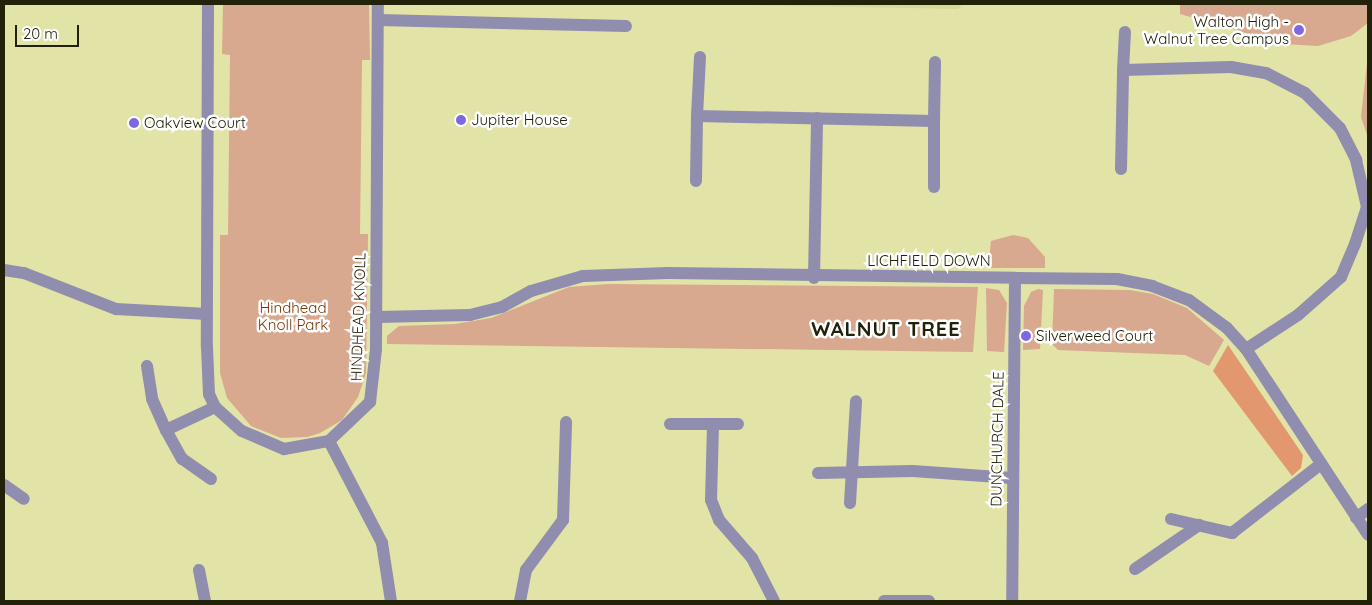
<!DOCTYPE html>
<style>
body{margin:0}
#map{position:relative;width:1372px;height:605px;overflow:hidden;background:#e2e3a7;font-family:Quicksand,sans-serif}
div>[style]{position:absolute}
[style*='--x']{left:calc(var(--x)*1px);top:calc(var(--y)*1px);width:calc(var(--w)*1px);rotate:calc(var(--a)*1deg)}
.built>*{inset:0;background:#d7d895}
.green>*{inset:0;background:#d8a88f}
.forest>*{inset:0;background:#e2976e}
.minor>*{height:12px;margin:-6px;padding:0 6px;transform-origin:6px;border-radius:6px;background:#908dae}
.tertiary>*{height:12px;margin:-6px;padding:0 6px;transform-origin:6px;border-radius:6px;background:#908dae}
.dots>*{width:14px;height:14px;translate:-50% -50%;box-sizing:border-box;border:2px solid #fff;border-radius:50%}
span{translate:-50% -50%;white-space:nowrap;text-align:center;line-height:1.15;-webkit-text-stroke:5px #fff;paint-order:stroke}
.poi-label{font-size:15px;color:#22220a}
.right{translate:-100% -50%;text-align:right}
.left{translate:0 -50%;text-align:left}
.street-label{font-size:15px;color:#22220a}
.park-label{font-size:15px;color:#793503}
.district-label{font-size:20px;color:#22220a;font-weight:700;letter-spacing:1px}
.frame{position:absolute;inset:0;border:5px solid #22220a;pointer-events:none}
.scale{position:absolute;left:15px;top:25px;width:64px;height:22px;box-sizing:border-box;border:2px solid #22220a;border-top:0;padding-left:6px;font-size:15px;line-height:18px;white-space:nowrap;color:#22220a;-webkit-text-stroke:4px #fff;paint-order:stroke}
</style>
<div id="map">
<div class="built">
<div style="clip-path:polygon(700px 4px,963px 4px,958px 9px)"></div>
</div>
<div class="green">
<div style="clip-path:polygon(223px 4px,369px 4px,370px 60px,362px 60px,360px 234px,368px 234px,366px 373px,358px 397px,342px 420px,320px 433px,307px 437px,281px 438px,251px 426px,227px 398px,220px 373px,220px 235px,228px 235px,230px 55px,222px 54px)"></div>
<div style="clip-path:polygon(1180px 4px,1368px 4px,1368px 23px,1351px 36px,1318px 46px,1284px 44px,1180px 14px)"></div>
<div style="clip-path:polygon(1368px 54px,1368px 138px,1361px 117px)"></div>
<div style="clip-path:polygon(1013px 235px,1028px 238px,1045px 257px,1045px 268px,988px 268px,991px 241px)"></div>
<div style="clip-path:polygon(608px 284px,978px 287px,973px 352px,387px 344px,387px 336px,399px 326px,455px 324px,491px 318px,569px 287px)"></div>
<div style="clip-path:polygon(986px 288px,999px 290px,1007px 303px,1004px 352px,987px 351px)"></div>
<div style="clip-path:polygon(1038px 289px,1043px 290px,1040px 349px,1023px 350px,1024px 306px,1031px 292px)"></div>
<div style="clip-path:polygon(1054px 289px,1130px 290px,1153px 294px,1187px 308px,1224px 340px,1209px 366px,1185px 355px,1058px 350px,1052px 344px)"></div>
</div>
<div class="forest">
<div style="clip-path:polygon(1228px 345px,1303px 455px,1301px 468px,1292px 476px,1213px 371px)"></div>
</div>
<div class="minor">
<div style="--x:379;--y:20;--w:247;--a:1.4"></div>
<div style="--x:700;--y:57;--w:59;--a:92.9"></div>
<div style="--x:697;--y:116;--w:237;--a:1.2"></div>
<div style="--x:934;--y:121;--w:59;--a:-89"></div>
<div style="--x:1123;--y:70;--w:38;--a:-87"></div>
<div style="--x:1121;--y:169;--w:99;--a:-88.8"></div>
<div style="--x:1123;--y:70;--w:108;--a:-1.6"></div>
<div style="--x:1231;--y:67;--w:36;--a:10"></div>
<div style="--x:1266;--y:73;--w:44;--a:27.1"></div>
<div style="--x:1305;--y:93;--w:49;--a:45"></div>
<div style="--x:1340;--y:128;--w:36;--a:63"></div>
<div style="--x:1356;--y:160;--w:48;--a:76.8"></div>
<div style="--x:1367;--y:207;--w:39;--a:108"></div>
<div style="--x:1355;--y:244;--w:36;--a:113"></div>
<div style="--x:1341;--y:277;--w:57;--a:138.5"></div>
<div style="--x:1298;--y:315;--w:62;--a:146.8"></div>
<div style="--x:696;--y:181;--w:65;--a:-89.1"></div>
<div style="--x:934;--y:187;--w:66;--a:-90"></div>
<div style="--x:814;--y:278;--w:160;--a:-88.9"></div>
<div style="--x:1015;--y:278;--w:102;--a:0.6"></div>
<div style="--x:1117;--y:279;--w:36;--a:11"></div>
<div style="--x:1152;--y:286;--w:40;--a:21"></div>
<div style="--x:1189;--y:300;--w:47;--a:36.4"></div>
<div style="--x:1227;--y:328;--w:28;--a:48"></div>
<div style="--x:1246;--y:349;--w:222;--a:56.7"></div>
<div style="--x:147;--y:366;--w:33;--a:81"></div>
<div style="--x:152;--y:399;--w:34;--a:66"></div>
<div style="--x:670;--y:424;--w:68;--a:0"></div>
<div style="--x:713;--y:425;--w:75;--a:91.5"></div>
<div style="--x:711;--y:500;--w:22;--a:68"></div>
<div style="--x:719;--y:520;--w:50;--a:49"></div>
<div style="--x:752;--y:558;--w:48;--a:62.9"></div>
<div style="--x:818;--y:473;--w:95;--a:-1.2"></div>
<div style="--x:913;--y:471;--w:99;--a:4"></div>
<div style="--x:211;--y:479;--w:35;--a:-145"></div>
<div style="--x:182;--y:459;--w:33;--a:-119"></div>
<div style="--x:166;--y:430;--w:54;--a:-25.1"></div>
<div style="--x:4;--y:485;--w:24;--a:35"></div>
<div style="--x:850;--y:503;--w:102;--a:-86.6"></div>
<div style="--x:1356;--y:518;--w:15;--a:-37"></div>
<div style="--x:1171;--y:519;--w:63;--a:12.9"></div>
<div style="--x:1232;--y:533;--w:113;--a:-37.8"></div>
<div style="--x:1135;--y:569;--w:78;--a:-34.5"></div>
<div style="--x:199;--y:570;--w:32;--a:79"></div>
<div style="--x:520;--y:601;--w:32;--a:-79"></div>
<div style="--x:526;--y:570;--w:62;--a:-53.5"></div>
<div style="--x:563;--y:520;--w:98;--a:-88.2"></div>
<div style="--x:884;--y:601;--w:45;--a:0"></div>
</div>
<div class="tertiary">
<div style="--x:208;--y:4;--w:343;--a:90.2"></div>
<div style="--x:207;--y:347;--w:47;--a:87.6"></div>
<div style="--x:209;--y:394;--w:14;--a:65"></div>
<div style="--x:215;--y:407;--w:36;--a:42"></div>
<div style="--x:242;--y:431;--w:46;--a:23.2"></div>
<div style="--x:284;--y:449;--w:46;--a:-10.1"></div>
<div style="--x:329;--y:441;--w:57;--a:-43.6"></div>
<div style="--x:370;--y:402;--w:53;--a:-83.5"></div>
<div style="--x:376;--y:349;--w:345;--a:-89.7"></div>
<div style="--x:4;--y:270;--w:20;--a:9"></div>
<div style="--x:24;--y:273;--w:99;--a:21.4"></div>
<div style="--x:116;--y:309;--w:91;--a:3.1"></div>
<div style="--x:376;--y:317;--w:94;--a:-1.2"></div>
<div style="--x:470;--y:315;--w:33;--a:-14"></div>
<div style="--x:502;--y:307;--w:33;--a:-29"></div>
<div style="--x:531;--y:291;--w:54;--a:-16.1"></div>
<div style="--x:583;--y:276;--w:85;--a:-2"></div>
<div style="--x:668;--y:273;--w:347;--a:0.8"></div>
<div style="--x:1015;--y:278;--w:323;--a:90.5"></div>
<div style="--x:329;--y:441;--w:115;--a:62.5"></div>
<div style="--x:382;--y:543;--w:59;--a:81.2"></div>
</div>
<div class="dots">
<div style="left:1299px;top:30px;background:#7f67e2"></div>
<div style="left:461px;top:120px;background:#7f67e2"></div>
<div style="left:134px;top:123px;background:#7f67e2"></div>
<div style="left:1026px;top:336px;background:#7f67e2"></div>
</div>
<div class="poi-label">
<span class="right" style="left:1289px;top:30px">Walton High -<br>Walnut Tree Campus</span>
<span class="left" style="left:471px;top:120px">Jupiter House</span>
<span class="left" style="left:144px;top:123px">Oakview Court</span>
<span class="left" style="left:1036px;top:336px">Silverweed Court</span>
</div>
<div class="street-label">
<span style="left:929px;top:261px">LICHFIELD DOWN</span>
<span style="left:358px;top:317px;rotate:-88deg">HINDHEAD KNOLL</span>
<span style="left:997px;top:439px;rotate:-89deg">DUNCHURCH DALE</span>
</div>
<div class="park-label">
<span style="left:293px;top:316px">Hindhead<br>Knoll Park</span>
</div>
<div class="district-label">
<span style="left:886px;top:328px">WALNUT TREE</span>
</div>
<div class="frame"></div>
<div class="scale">20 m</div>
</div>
